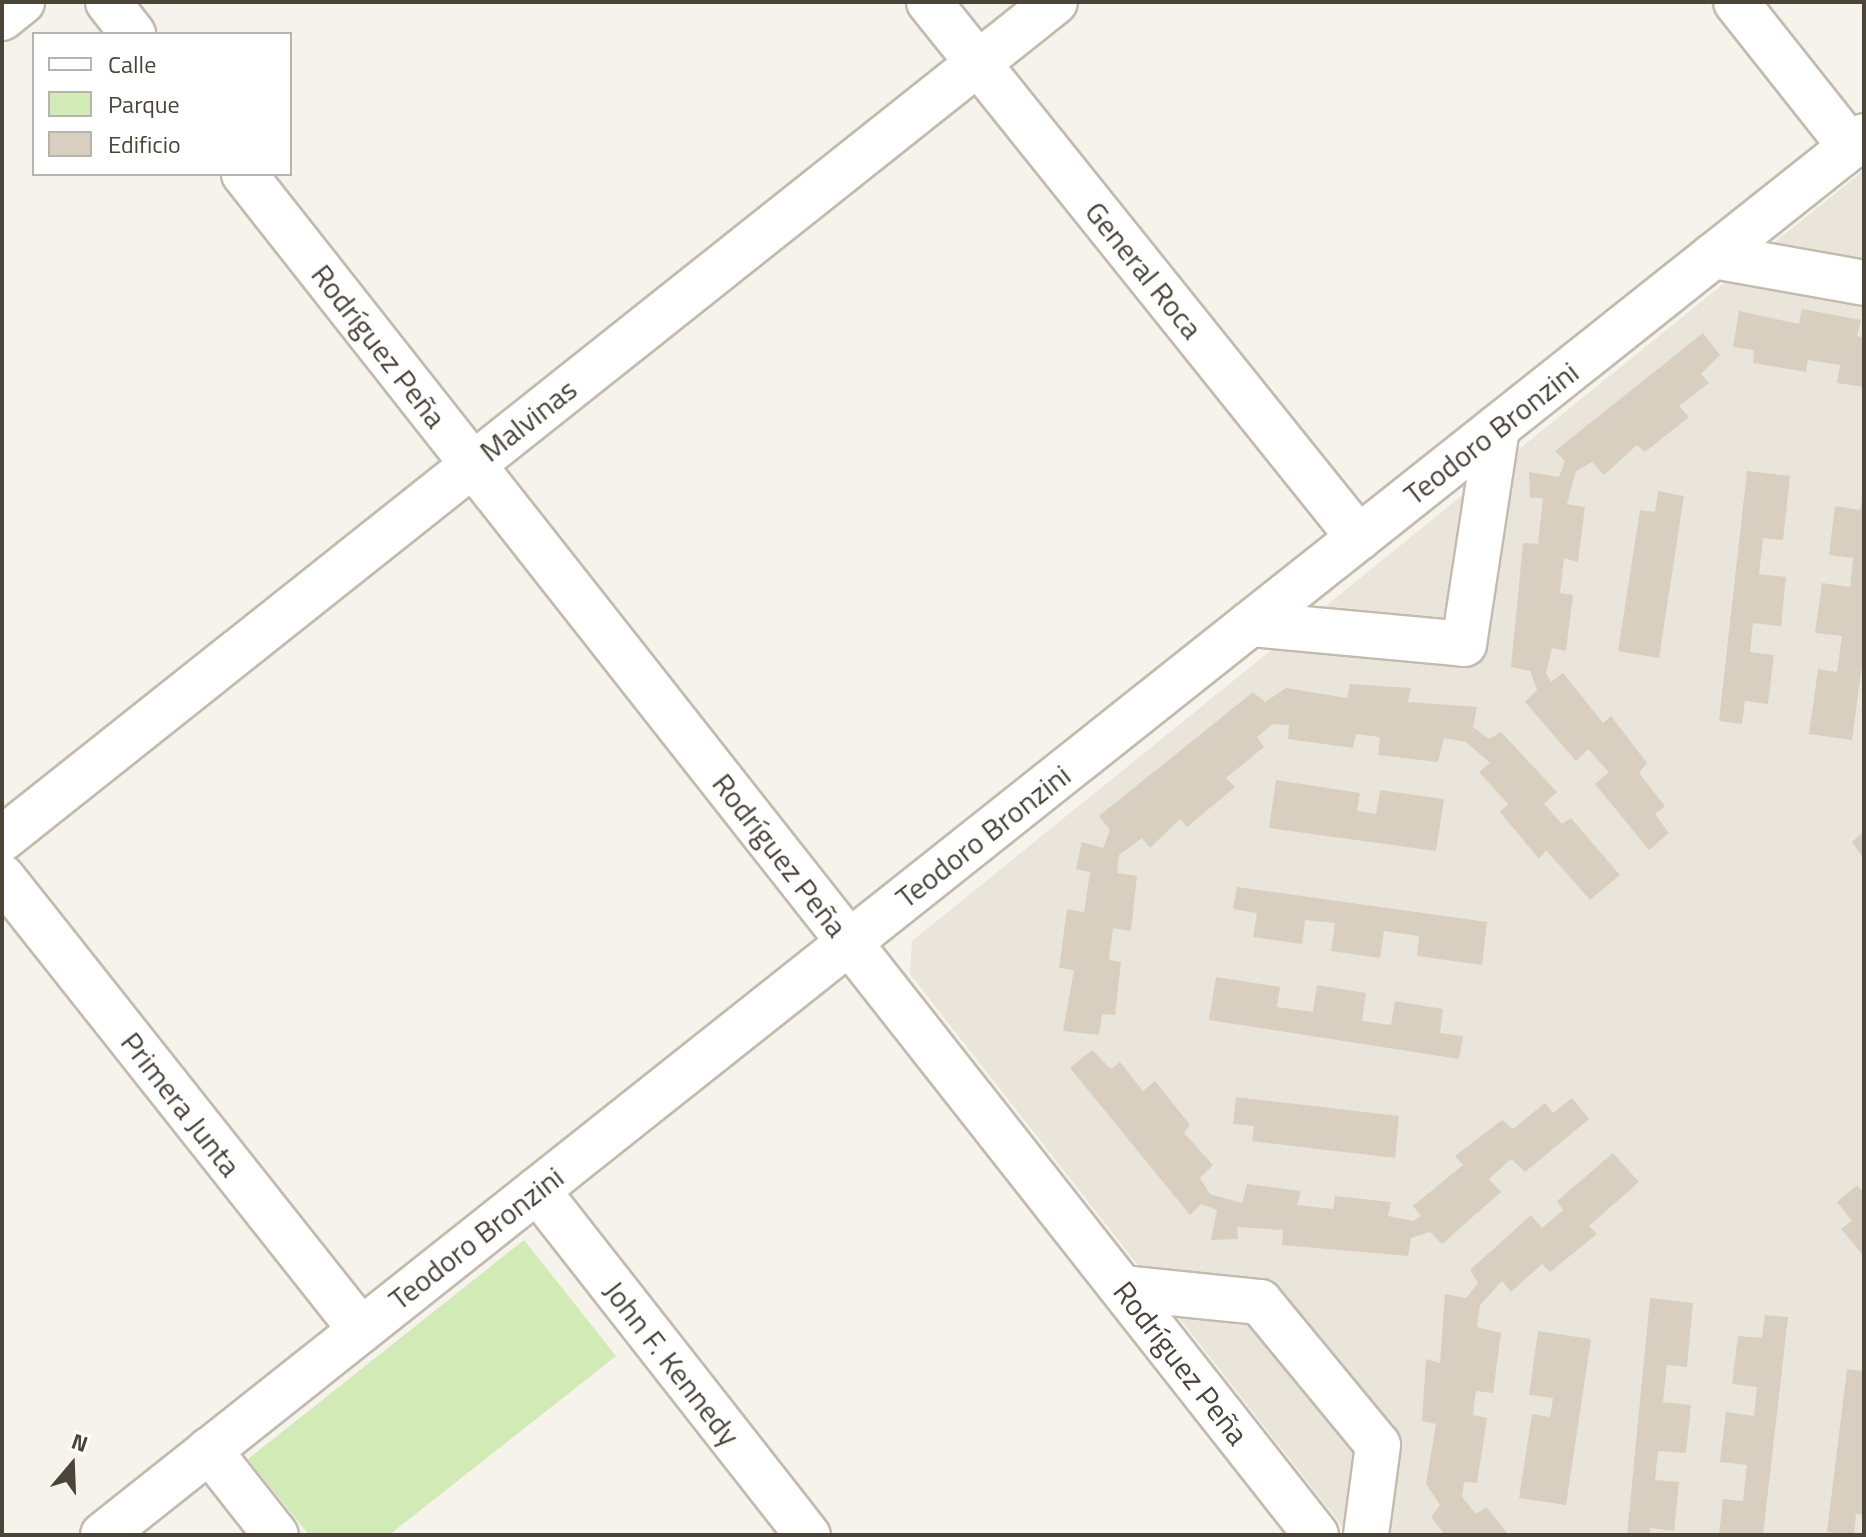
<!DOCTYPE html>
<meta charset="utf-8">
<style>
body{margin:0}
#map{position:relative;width:1866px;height:1537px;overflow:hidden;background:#f6f3ec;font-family:"Titillium Web",sans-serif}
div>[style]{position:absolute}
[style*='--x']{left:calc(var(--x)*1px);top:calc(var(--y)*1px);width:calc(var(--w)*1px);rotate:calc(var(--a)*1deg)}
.residential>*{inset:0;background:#eae5da}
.green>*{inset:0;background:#d2eab5}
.building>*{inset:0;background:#d8cfc1}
.roads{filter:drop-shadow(2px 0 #c2bbae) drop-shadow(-2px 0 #c2bbae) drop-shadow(0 2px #c2bbae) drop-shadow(0 -2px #c2bbae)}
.minor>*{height:44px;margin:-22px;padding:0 22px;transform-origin:22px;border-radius:22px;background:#fff}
span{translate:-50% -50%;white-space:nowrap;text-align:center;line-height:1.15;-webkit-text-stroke:6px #fff;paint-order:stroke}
.street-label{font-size:30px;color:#4b4439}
.frame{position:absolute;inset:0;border:4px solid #4b4439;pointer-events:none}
.legend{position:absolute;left:32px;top:32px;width:260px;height:144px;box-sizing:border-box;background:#fff;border:2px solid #b7b4b0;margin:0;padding:10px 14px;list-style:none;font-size:24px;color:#4b4439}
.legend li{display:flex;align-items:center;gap:16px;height:40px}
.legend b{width:40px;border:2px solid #b7b4b0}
.north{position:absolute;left:32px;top:1425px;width:80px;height:80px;-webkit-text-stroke:6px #fff;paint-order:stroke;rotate:19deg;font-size:22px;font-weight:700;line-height:32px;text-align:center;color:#4b4439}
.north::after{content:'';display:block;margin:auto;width:28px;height:36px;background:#4b4439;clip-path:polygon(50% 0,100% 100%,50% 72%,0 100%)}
</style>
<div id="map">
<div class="residential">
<div style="clip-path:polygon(1864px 170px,1864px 1535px,1349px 1535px,910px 974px,912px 941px)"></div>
</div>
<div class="green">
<div style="clip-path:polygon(524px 1240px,616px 1356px,389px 1535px,309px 1535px,248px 1459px)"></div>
</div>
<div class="building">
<div style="clip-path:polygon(1802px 309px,1861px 320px,1857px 336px,1864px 338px,1864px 387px,1837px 383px,1840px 365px,1808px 360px,1806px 372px,1753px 363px,1754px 350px,1733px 347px,1739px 311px,1799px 324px)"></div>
<div style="clip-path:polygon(1703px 333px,1720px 355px,1701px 374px,1709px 383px,1679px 406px,1689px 417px,1645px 452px,1637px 445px,1604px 475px,1592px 462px,1576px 471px,1567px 504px,1585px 507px,1578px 562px,1564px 558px,1560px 593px,1573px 595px,1566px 651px,1552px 648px,1546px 673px,1551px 682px,1563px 673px,1603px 723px,1611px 716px,1647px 763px,1639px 773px,1665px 806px,1655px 814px,1669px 833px,1649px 850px,1595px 784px,1609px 772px,1588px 749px,1576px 761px,1525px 702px,1537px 690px,1530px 671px,1511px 667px,1523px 543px,1538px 544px,1543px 498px,1530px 498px,1529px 472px,1559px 477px,1565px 461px,1555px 451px)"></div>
<div style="clip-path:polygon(1747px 471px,1790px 476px,1783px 540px,1763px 538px,1759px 574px,1786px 577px,1781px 626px,1753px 623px,1750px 652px,1774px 655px,1768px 704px,1745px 701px,1742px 724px,1719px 721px)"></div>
<div style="clip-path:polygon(1658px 491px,1684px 496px,1659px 658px,1618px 651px,1640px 510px,1655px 512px)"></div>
<div style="clip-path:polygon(1864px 491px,1864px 650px,1852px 740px,1809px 734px,1818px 669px,1837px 672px,1842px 636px,1815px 633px,1822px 583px,1850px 587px,1853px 558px,1829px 555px,1835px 506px,1860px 510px)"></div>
<div style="clip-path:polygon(1350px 684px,1411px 688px,1408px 702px,1477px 707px,1473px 727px,1489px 739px,1501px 732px,1557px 792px,1544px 804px,1562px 824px,1571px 818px,1620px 875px,1590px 900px,1546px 850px,1539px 859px,1500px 812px,1508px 804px,1479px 772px,1490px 763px,1466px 742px,1444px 738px,1438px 762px,1378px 755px,1380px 737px,1356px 734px,1353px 748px,1288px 739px,1289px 725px,1273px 724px,1257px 737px,1264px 747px,1226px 778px,1235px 787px,1187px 827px,1180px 819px,1150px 848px,1142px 838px,1119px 855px,1117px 873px,1137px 876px,1131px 931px,1113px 928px,1109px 960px,1121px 962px,1115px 1015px,1102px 1014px,1099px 1035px,1063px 1031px,1074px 970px,1059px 968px,1067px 909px,1084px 912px,1090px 872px,1076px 869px,1082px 842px,1103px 848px,1110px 830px,1099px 816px,1253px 692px,1265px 702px,1286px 688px,1347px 698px)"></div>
<div style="clip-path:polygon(1276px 780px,1360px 793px,1357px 811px,1376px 814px,1380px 790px,1444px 799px,1436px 851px,1269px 828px)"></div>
<div style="clip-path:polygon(1864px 831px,1864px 859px,1852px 842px)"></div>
<div style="clip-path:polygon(1237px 887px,1487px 922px,1482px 965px,1417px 956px,1419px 936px,1384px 931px,1380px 958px,1331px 951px,1335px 923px,1305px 920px,1302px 944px,1253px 937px,1257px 913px,1233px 909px)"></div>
<div style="clip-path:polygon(1216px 977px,1280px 987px,1277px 1007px,1313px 1012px,1317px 985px,1366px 993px,1362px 1021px,1391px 1025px,1395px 1001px,1443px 1009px,1440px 1033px,1463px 1036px,1459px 1059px,1209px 1020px)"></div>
<div style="clip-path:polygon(1092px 1050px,1111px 1069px,1120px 1062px,1143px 1091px,1155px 1081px,1190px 1125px,1184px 1133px,1213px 1165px,1200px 1178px,1210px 1194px,1242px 1203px,1247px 1184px,1301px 1191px,1297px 1205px,1333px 1209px,1335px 1196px,1391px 1202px,1388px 1216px,1413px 1221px,1421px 1216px,1413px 1206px,1463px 1165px,1455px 1156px,1502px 1120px,1513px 1129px,1545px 1103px,1553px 1113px,1572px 1098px,1589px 1119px,1525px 1172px,1511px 1159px,1489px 1179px,1501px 1192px,1442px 1244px,1430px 1232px,1411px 1238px,1408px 1256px,1282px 1245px,1283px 1230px,1237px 1227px,1238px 1239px,1211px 1240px,1217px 1210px,1201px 1204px,1190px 1215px,1070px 1068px)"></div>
<div style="clip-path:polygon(1236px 1097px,1399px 1116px,1395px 1158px,1252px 1141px,1254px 1126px,1233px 1124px)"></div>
<div style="clip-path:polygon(1613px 1153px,1639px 1182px,1589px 1226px,1597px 1234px,1550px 1272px,1542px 1264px,1511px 1292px,1502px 1281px,1480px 1305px,1477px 1327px,1501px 1333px,1493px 1393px,1476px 1391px,1473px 1415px,1487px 1418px,1477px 1483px,1464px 1482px,1462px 1497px,1476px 1514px,1486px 1507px,1509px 1535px,1445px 1535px,1431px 1517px,1440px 1505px,1426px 1484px,1436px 1424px,1422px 1421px,1426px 1359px,1440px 1363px,1445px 1294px,1466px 1298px,1478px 1283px,1470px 1270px,1531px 1215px,1542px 1228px,1563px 1210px,1557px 1201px)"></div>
<div style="clip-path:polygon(1857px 1185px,1864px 1193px,1864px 1256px,1841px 1229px,1852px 1221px,1837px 1202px)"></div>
<div style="clip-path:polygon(1650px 1298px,1693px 1303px,1687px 1367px,1667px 1365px,1663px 1402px,1691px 1405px,1686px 1453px,1658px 1451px,1655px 1480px,1679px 1482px,1674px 1531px,1650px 1528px,1650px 1535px,1627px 1535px)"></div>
<div style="clip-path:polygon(1765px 1315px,1788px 1317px,1763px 1535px,1719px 1535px,1723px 1499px,1743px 1501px,1747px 1465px,1720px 1462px,1726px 1412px,1754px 1416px,1757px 1387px,1732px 1384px,1738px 1336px,1762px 1338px)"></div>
<div style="clip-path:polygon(1538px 1331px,1591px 1339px,1566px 1505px,1519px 1498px,1532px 1414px,1550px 1417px,1553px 1398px,1529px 1395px)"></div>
<div style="clip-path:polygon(1847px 1369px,1864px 1371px,1864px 1515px,1856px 1514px,1854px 1535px,1827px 1532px)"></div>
</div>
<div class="roads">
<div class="minor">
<div style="--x:108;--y:2;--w:41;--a:52"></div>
<div style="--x:929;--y:2;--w:687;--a:51.26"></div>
<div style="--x:1736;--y:2;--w:185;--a:51.6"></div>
<div style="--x:2;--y:18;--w:26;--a:-39"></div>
<div style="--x:244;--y:174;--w:1732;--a:51.77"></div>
<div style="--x:1713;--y:256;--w:153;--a:10.1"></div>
<div style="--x:1250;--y:624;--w:215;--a:5.3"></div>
<div style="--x:1464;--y:644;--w:219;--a:-81.3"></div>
<div style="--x:2;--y:839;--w:1345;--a:-38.48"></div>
<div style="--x:2;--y:877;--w:578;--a:51.6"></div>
<div style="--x:537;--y:1190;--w:439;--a:51.9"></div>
<div style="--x:1122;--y:1288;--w:139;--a:5.8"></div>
<div style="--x:1260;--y:1302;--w:185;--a:50.5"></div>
<div style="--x:1378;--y:1445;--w:91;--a:97.6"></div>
<div style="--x:209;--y:1450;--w:108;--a:51.8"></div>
<div style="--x:103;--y:1535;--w:2249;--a:-38.46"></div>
</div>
</div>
<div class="street-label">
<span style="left:1144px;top:270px;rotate:51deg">General Roca</span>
<span style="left:379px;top:346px;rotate:52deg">Rodríguez Peña</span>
<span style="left:528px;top:420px;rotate:-38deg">Malvinas</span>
<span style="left:1491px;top:433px;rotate:-38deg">Teodoro Bronzini</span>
<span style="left:983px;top:836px;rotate:-38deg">Teodoro Bronzini</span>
<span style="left:780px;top:855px;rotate:52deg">Rodríguez Peña</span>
<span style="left:181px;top:1104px;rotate:52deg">Primera Junta</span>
<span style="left:476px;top:1238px;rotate:-38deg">Teodoro Bronzini</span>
<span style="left:672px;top:1363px;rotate:52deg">John F. Kennedy</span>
<span style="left:1181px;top:1363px;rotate:52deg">Rodríguez Peña</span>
</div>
<div class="frame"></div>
<ul class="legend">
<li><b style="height:10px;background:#fff"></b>Calle</li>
<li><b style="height:22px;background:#d2eab5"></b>Parque</li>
<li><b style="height:22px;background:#d8cfc1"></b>Edificio</li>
</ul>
<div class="north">N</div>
</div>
